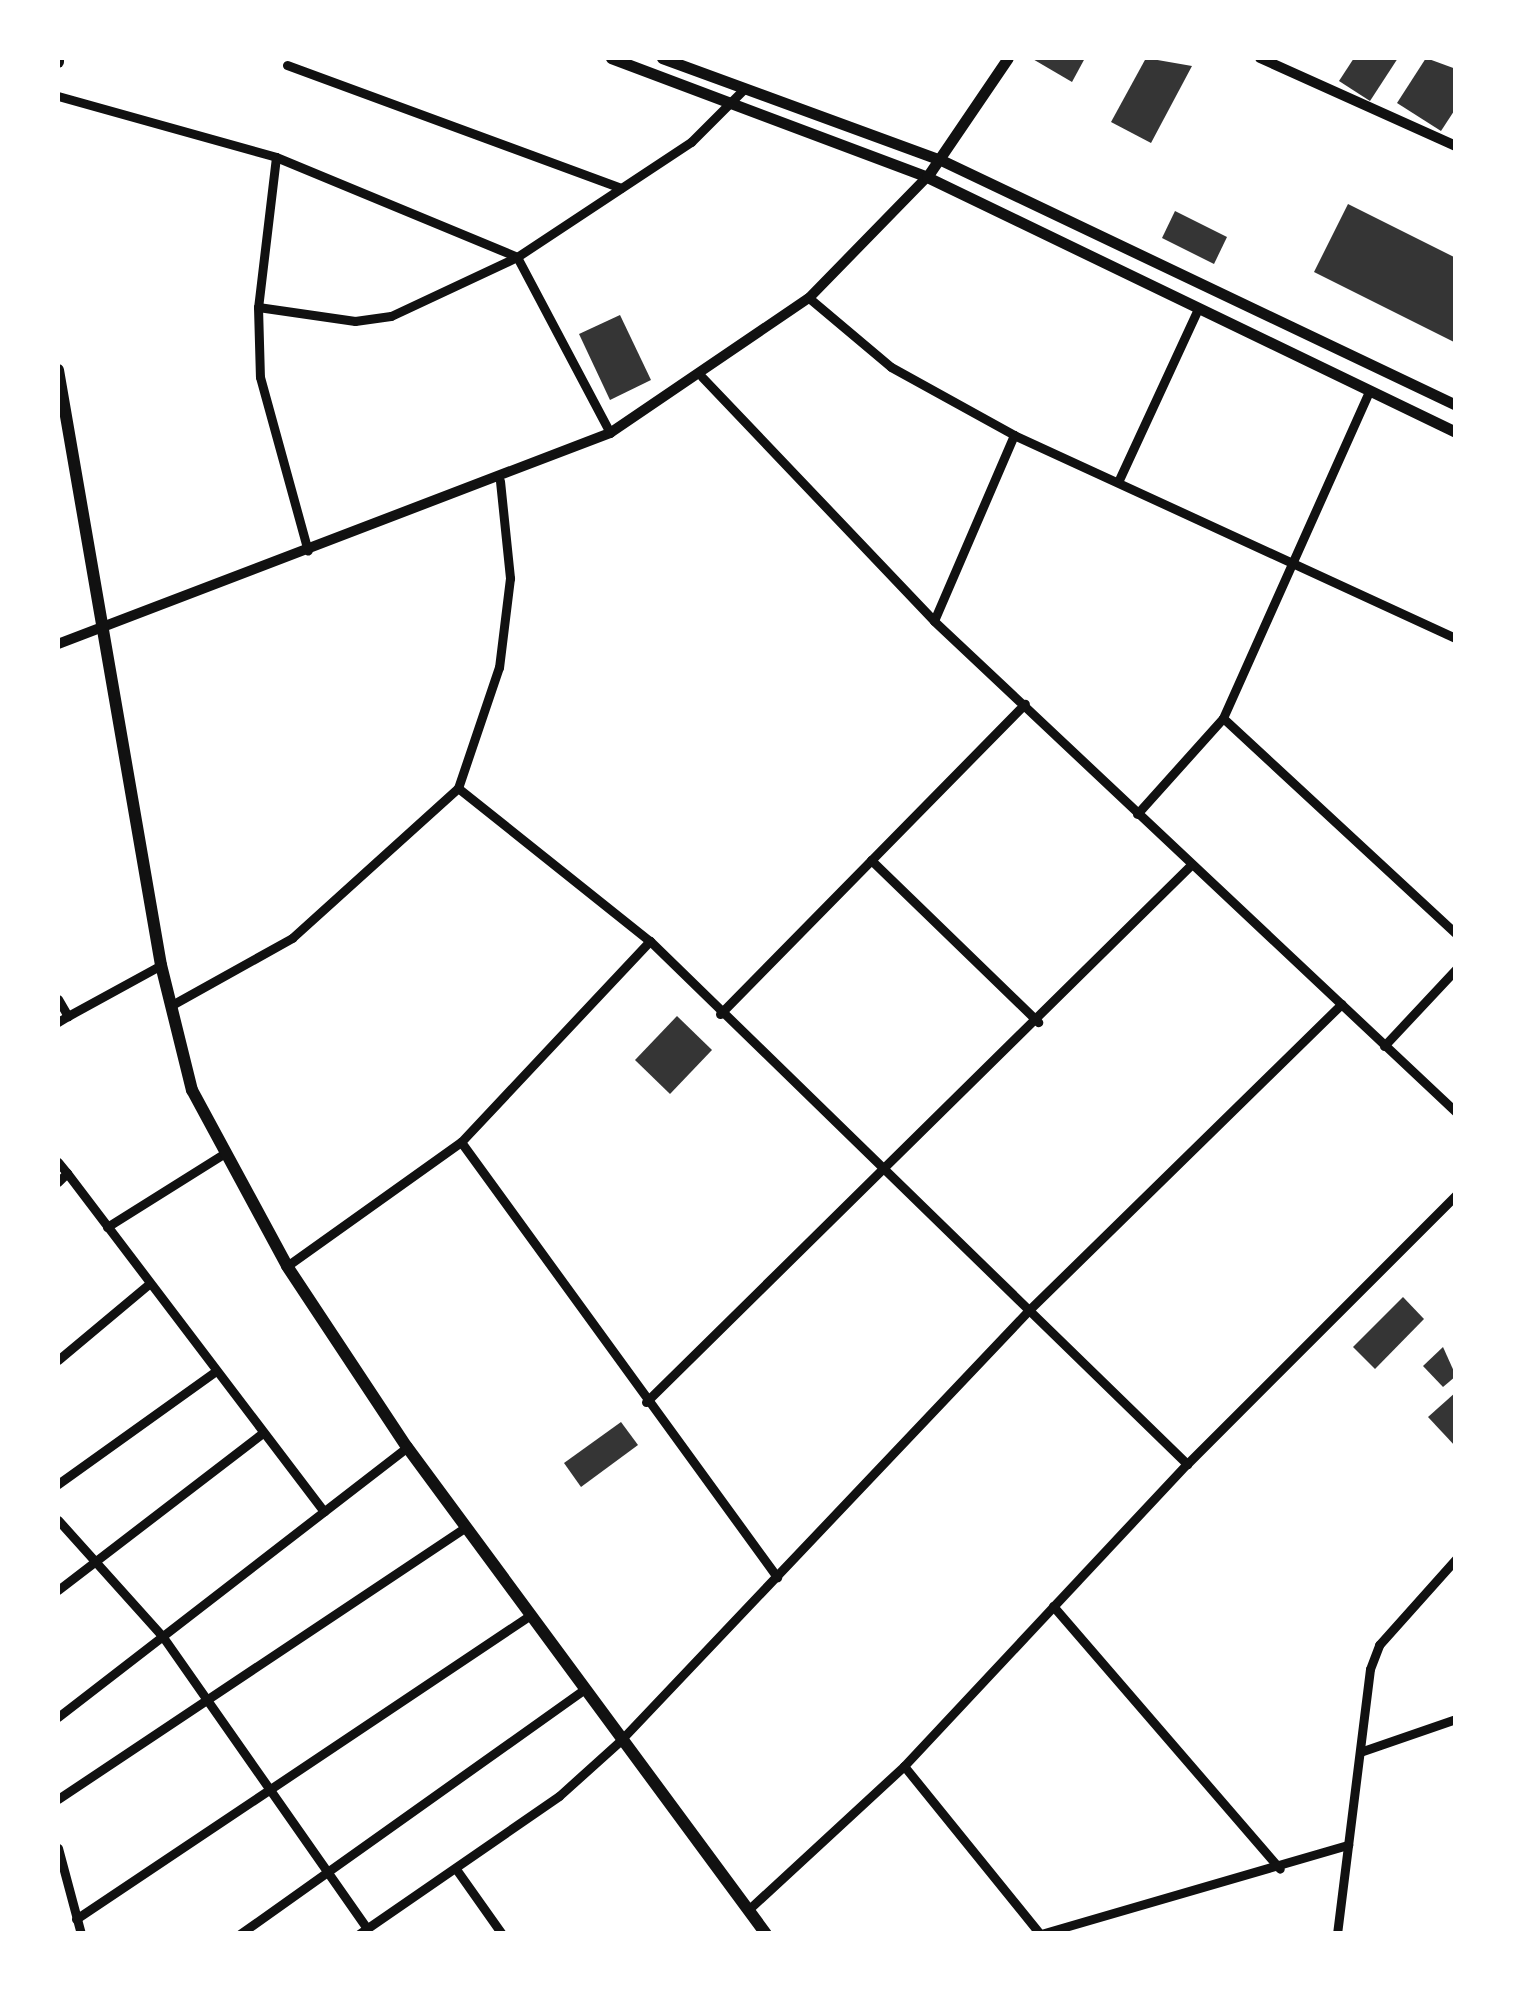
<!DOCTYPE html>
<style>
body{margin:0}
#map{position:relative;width:1513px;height:1991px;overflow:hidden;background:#fff;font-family:Ubuntu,sans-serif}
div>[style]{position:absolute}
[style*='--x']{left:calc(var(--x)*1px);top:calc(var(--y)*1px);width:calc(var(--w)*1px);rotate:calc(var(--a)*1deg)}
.building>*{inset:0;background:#353535}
.minor>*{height:9px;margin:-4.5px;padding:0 4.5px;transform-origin:4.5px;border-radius:4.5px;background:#111}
.tertiary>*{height:10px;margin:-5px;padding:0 5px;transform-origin:5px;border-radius:5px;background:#111}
.secondary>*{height:11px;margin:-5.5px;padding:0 5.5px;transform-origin:5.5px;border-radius:5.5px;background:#111}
.primary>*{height:12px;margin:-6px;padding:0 6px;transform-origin:6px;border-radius:6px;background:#111}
span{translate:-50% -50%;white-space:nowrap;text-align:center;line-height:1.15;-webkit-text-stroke:8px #fff;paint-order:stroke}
.frame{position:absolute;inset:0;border:60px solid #fff;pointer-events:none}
</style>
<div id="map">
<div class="building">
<div style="clip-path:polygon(1031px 58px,1085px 58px,1072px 82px)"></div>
<div style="clip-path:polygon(1146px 58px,1192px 66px,1151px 143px,1111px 122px)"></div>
<div style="clip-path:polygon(1354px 58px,1398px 58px,1370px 101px,1339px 81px)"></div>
<div style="clip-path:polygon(1426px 58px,1456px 69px,1456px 108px,1441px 131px,1397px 103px)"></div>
<div style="clip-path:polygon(1348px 204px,1456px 258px,1456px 343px,1314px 272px)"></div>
<div style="clip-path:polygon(1175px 211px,1227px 237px,1214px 264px,1162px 238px)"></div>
<div style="clip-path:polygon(620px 315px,651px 380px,610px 400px,579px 334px)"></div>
<div style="clip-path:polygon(677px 1016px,712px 1050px,670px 1094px,635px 1060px)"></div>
<div style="clip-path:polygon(1403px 1297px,1424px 1319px,1375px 1369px,1353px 1347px)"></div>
<div style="clip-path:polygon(1443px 1347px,1456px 1376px,1443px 1387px,1423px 1366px)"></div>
<div style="clip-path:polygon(1456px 1392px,1456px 1447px,1428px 1417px)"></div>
<div style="clip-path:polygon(621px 1422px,638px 1445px,581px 1487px,564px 1463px)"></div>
</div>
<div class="minor">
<div style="--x:287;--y:65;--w:356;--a:20.2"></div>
<div style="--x:58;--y:96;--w:226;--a:15.6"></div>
<div style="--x:276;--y:157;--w:261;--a:22.5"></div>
<div style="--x:517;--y:257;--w:209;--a:-33.5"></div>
<div style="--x:691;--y:142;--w:76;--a:-45"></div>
<div style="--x:276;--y:157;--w:151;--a:96.8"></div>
<div style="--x:258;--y:307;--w:70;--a:88.4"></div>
<div style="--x:260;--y:377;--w:180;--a:74.6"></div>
<div style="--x:809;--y:298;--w:107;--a:40.1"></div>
<div style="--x:891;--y:367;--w:141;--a:28.9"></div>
<div style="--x:1014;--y:435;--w:202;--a:113.3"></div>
<div style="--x:258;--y:307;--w:98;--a:8.2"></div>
<div style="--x:355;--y:321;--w:36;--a:-8"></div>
<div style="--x:391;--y:316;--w:139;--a:-25.1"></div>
<div style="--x:517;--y:257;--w:199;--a:62.1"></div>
<div style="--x:702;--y:377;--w:337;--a:46.4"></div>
<div style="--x:934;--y:621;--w:717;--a:43.25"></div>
<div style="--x:1014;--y:435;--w:486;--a:24.7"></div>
<div style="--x:500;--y:481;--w:98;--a:84.1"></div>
<div style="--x:510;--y:578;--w:90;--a:97"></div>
<div style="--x:499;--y:667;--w:128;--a:108.7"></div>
<div style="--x:458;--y:788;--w:246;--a:38.6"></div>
<div style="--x:650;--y:941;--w:750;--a:44.24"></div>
<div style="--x:1187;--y:1464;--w:380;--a:-45"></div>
<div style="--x:1118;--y:482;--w:191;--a:-65.2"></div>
<div style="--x:1223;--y:718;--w:318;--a:42.8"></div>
<div style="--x:1137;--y:814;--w:129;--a:-48.1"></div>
<div style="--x:1223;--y:718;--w:357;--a:-65.9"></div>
<div style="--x:871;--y:860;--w:233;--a:44.1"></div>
<div style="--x:58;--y:999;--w:20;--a:60"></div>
<div style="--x:68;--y:1016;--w:12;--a:149"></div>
<div style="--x:170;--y:1006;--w:140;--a:-29.1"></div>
<div style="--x:292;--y:938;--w:224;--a:-42.1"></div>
<div style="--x:720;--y:1014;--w:435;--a:-45.5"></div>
<div style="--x:68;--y:1016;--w:106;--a:-28.7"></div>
<div style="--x:1384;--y:1046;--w:105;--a:-46.9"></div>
<div style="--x:461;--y:1142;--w:538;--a:54"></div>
<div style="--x:58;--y:1162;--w:14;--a:51"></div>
<div style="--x:67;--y:1173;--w:13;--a:135"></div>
<div style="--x:67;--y:1173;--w:425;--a:52.8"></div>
<div style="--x:107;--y:1227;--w:136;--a:-32.1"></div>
<div style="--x:287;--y:1266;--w:214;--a:-35.5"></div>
<div style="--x:461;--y:1142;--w:276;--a:-46.8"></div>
<div style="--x:58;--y:1360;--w:119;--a:-39.9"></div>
<div style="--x:646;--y:1402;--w:765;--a:-44.58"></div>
<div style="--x:58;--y:1484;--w:194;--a:-35.6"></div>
<div style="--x:58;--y:1520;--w:157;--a:48.1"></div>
<div style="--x:163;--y:1637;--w:355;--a:55"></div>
<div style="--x:58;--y:1590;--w:256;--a:-37.5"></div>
<div style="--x:1053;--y:1606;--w:347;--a:49.2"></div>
<div style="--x:58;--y:1717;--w:441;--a:-37.7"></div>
<div style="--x:1360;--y:1752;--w:102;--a:-19"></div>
<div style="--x:904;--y:1766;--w:216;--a:51"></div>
<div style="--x:58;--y:1799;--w:488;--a:-33.7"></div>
<div style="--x:58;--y:1848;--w:89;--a:75"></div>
<div style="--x:456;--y:1869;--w:80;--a:54.7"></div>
<div style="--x:748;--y:1910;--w:212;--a:-42.7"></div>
<div style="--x:904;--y:1766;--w:414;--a:-46.9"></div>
<div style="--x:76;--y:1919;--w:541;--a:-33.78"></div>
<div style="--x:240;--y:1934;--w:421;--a:-35.4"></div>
<div style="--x:359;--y:1934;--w:243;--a:-34.6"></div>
<div style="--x:559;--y:1796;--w:82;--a:-42"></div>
<div style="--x:620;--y:1741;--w:596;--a:-46.5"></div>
<div style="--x:1030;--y:1309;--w:436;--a:-44.4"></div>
<div style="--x:1041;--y:1934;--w:320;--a:-16.2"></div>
<div style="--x:1337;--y:1934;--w:267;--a:-82.9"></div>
<div style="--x:1370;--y:1669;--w:26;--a:-69"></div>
<div style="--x:1379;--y:1645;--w:115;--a:-48.2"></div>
</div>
<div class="tertiary">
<div style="--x:1260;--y:58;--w:215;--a:24.2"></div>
<div style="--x:58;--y:644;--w:591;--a:-20.92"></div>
<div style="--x:610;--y:433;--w:240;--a:-34.2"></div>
<div style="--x:809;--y:298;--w:169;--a:-45.7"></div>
</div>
<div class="secondary">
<div style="--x:611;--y:58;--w:338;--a:20.6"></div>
<div style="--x:927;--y:177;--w:587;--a:25.74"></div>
<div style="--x:662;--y:58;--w:297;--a:20.1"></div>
<div style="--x:941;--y:160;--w:570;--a:25.44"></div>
<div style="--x:927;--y:177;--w:144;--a:-55.8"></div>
</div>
<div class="primary">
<div style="--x:58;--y:62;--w:4;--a:-90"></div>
<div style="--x:58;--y:370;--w:604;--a:80.18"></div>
<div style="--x:161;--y:965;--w:129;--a:76.1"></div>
<div style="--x:192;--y:1090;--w:200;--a:61.6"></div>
<div style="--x:287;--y:1266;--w:217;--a:56.5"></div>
<div style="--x:407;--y:1447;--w:605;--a:53.6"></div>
</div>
<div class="frame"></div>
</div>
